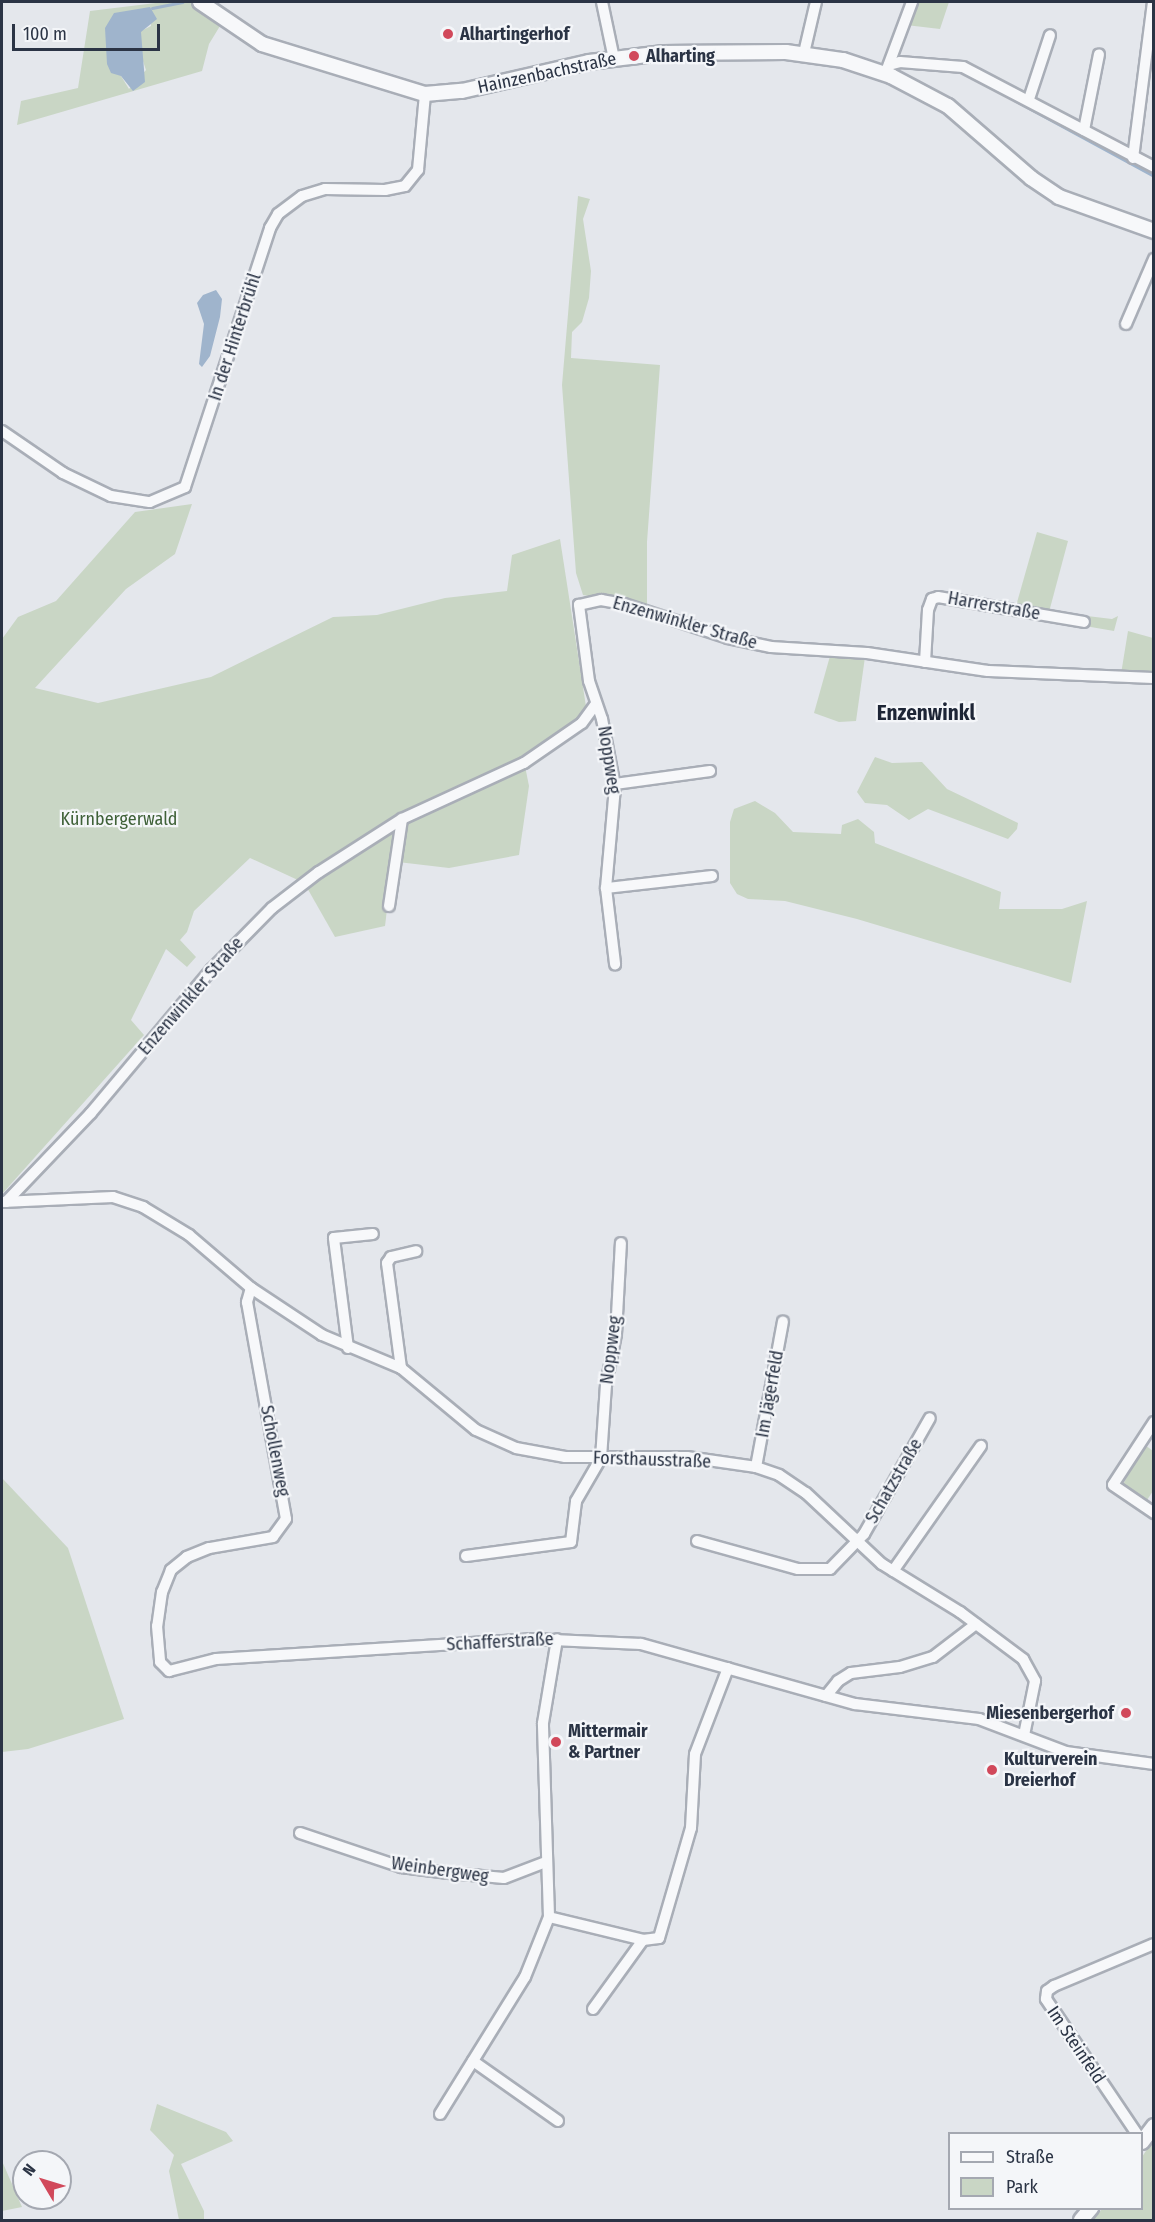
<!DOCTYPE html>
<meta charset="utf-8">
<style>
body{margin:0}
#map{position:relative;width:1155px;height:2222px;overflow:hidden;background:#e4e7ec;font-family:"Fira Sans Condensed",sans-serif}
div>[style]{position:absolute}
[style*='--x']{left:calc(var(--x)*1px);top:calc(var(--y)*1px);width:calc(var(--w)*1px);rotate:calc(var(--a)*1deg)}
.green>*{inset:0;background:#c9d6c5}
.water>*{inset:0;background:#9fb4cc}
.stream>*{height:3px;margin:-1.5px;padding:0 1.5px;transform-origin:1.5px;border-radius:1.5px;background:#9fb4cc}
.roads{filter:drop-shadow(2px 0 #a9aeb7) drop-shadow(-2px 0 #a9aeb7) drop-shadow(0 2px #a9aeb7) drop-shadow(0 -2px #a9aeb7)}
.minor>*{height:10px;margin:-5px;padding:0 5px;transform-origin:5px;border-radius:5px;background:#f7f8fa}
.tertiary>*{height:14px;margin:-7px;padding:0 7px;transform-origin:7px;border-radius:7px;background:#f7f8fa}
.dots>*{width:16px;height:16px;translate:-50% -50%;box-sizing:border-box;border:3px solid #f4f6f9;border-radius:50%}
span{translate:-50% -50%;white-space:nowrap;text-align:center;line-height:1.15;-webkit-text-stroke:4.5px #f4f6f9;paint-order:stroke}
.poi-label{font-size:18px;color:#2b3445;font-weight:700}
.left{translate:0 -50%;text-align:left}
.right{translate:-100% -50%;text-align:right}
.street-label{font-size:18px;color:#2b3445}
.park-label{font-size:18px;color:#3f6138}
.quarter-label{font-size:21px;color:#1d2536;font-weight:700}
.frame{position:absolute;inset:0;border:3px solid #2b3445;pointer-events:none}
.legend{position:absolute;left:948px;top:2132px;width:195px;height:78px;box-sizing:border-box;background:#f4f6f9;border:2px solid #a4a8b1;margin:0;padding:8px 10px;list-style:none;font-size:18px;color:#2b3445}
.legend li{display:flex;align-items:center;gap:12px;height:30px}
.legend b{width:30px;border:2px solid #a4a8b1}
.north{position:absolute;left:12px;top:2150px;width:60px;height:60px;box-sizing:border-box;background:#f4f6f9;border:2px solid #a4a8b1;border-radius:50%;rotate:308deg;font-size:16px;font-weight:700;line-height:24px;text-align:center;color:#2b3445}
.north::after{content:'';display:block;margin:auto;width:21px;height:27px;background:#d1495b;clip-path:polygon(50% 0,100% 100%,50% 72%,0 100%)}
.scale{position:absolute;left:12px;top:24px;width:148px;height:27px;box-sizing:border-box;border:3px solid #2b3445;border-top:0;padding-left:8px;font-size:18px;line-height:21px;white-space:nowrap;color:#2b3445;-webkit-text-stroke:4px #f4f6f9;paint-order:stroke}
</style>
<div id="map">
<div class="green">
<div style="clip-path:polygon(evenodd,164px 2px,189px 2px,220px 26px,209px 44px,202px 71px,17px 125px,21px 101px,78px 88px,90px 11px,164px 2px,150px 7px,151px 26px,141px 31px,140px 52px,146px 70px,129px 89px,121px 76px,150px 7px)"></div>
<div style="clip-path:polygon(915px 2px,949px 2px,940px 29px,906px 25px)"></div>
<div style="clip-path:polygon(578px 196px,590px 199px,583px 219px,591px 271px,589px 298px,582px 322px,572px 332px,571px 358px,660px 365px,647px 542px,647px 607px,583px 595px,576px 573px,562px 385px)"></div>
<div style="clip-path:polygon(192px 504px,175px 554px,126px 589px,35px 688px,98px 703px,211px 677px,333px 617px,377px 615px,445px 598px,507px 591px,512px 555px,560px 539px,587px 713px,520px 760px,400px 813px,300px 881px,250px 858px,194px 911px,187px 932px,180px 940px,196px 957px,187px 967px,166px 949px,131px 1020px,144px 1035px,2px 1194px,2px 639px,18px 617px,56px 601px,135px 512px)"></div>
<div style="clip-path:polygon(1037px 532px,1068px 541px,1049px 612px,1016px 606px)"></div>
<div style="clip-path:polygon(1087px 616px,1112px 619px,1118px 616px,1114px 631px,1085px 626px)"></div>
<div style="clip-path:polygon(1128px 631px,1153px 638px,1153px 674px,1121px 674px)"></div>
<div style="clip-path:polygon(830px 656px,865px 657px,856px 721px,839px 722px,814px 713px)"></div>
<div style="clip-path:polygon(875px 757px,892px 763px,922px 762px,947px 789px,1018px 823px,1017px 829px,1008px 839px,928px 809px,909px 820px,887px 805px,865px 803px,857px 792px)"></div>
<div style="clip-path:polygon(525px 766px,529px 786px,519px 855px,449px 868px,398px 862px,404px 821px)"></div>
<div style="clip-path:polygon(755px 801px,775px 813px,793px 832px,841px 834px,842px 825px,858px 819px,874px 832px,875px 843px,1001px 892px,999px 909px,1062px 909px,1087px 901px,1071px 983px,857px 919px,785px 901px,748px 899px,737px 894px,730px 883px,730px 822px,734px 809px)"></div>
<div style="clip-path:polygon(397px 827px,385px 926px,335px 937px,306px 886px)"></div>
<div style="clip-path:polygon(1145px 1445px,1153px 1451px,1153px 1491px,1145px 1503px,1122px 1486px)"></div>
<div style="clip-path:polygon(2px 1478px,68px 1548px,124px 1719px,28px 1749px,2px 1752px)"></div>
<div style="clip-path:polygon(157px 2104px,226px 2132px,233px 2141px,181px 2164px,204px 2211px,204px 2220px,179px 2220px,169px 2171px,174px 2155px,150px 2130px)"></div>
<div style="clip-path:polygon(1153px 2140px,1153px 2220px,1093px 2220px,1102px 2209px,1142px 2208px,1142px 2157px)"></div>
<div style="clip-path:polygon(2px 2161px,22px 2207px,2px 2211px)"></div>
</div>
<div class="water">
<div style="clip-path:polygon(150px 7px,157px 19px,141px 32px,145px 82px,133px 91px,121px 76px,111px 73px,107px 64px,105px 28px,114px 13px)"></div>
<div style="clip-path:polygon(216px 290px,222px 299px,220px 317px,210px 356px,202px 367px,199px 364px,204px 324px,197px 303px,203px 295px)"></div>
</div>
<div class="stream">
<div style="--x:152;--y:8;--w:31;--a:-11"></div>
<div style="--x:1014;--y:100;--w:159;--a:28.5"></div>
</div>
<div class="roads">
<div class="minor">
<div style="--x:602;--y:2;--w:58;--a:78.1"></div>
<div style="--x:804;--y:53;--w:52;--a:-76.8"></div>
<div style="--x:889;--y:65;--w:11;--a:-15"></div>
<div style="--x:900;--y:62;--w:63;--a:4.5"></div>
<div style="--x:963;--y:67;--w:216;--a:27.6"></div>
<div style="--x:887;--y:69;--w:72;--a:-69.5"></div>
<div style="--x:1029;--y:99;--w:67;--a:-71.8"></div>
<div style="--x:1084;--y:130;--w:77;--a:-78.8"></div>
<div style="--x:1133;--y:158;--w:157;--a:-82.7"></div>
<div style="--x:1126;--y:324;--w:71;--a:-66.7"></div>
<div style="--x:2;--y:431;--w:74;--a:34.5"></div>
<div style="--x:63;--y:473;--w:53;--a:25.6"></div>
<div style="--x:111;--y:496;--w:39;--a:9"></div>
<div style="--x:150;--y:502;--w:38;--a:-23"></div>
<div style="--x:185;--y:487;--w:273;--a:-71.8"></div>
<div style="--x:270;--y:228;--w:16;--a:-60"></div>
<div style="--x:278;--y:214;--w:30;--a:-37"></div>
<div style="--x:302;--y:196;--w:24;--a:-17"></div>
<div style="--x:325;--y:189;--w:60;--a:1"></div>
<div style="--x:385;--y:190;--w:20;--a:-11"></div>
<div style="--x:405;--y:186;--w:21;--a:-51"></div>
<div style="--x:418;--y:170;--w:76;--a:-84.7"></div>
<div style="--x:925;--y:662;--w:52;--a:-86.7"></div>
<div style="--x:928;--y:610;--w:12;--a:-70"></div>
<div style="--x:932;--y:599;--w:6;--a:-18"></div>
<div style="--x:938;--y:597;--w:148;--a:9.7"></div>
<div style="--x:615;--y:784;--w:96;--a:-7.8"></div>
<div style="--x:712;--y:876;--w:107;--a:173.5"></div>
<div style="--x:606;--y:888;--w:101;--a:-84.9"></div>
<div style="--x:615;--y:787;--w:69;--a:-100.8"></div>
<div style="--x:602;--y:719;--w:40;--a:-108.9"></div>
<div style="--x:589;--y:681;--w:77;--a:-97.5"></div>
<div style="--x:579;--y:605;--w:23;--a:-13"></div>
<div style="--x:601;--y:600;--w:23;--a:10"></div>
<div style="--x:624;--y:604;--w:109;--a:18.1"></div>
<div style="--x:728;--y:638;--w:44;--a:11.8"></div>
<div style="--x:771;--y:647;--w:96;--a:3.6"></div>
<div style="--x:867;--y:653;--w:122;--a:8.5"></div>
<div style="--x:988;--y:671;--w:166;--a:2.4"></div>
<div style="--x:606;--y:888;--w:77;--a:83.2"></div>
<div style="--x:389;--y:906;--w:88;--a:-81.5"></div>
<div style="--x:2;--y:1202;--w:111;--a:-2.6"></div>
<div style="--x:113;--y:1197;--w:32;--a:18"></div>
<div style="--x:143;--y:1207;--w:54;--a:31.3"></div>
<div style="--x:189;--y:1235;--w:82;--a:40.5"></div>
<div style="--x:251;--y:1288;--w:85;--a:33.5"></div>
<div style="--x:322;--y:1335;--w:86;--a:22.7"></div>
<div style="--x:401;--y:1368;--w:97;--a:39.6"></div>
<div style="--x:476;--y:1430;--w:44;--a:24.2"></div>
<div style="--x:516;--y:1448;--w:50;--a:10.4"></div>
<div style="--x:565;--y:1457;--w:122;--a:0"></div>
<div style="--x:687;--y:1457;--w:70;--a:8.2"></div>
<div style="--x:756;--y:1467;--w:24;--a:19"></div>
<div style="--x:779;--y:1475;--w:32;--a:34"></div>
<div style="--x:806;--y:1493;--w:104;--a:43.1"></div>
<div style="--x:882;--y:1564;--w:92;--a:31.6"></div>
<div style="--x:960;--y:1612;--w:79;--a:36.7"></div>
<div style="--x:1023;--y:1659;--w:25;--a:61"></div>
<div style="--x:1035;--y:1681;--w:55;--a:101.5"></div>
<div style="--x:6;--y:1202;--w:123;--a:-46.3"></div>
<div style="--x:91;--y:1113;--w:187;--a:-50"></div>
<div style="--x:211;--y:970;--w:87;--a:-45.5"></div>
<div style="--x:272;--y:908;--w:59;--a:-37.5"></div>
<div style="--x:319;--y:872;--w:98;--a:-32.6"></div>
<div style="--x:402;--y:819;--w:134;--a:-24.7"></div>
<div style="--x:524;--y:763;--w:70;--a:-34.6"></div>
<div style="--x:582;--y:723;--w:22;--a:-54"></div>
<div style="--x:251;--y:1288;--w:15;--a:106"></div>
<div style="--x:247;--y:1302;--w:220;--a:79.8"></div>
<div style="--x:286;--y:1519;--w:22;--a:126"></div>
<div style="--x:273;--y:1537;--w:65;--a:170.2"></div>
<div style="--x:209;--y:1548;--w:24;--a:158"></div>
<div style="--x:187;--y:1557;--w:21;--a:141"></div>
<div style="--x:171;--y:1570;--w:24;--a:112"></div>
<div style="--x:162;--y:1592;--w:34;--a:98"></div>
<div style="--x:157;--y:1626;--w:36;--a:85"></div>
<div style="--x:160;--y:1662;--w:13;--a:45"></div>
<div style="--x:169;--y:1671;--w:49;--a:-14.3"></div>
<div style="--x:216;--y:1659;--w:316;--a:-3.6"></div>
<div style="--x:531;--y:1639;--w:110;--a:2.6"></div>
<div style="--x:641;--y:1644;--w:222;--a:15.7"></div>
<div style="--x:855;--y:1704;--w:125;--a:6.9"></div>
<div style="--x:979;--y:1719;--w:93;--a:20.8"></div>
<div style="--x:1066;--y:1752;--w:89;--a:7.8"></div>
<div style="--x:348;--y:1348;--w:111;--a:-97.3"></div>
<div style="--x:334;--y:1238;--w:39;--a:-6"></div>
<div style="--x:401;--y:1368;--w:106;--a:-97.6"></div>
<div style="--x:387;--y:1263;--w:7;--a:-56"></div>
<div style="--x:391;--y:1257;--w:26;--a:-13"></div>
<div style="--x:1154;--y:1422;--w:75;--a:123.1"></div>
<div style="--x:1113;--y:1485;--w:50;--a:34.3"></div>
<div style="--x:756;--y:1467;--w:148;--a:-79.5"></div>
<div style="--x:697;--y:1541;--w:105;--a:15.5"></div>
<div style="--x:798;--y:1569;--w:32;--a:0"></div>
<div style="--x:830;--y:1569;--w:49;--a:-45.8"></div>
<div style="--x:864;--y:1534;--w:133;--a:-60.4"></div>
<div style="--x:466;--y:1556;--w:106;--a:-7.6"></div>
<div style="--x:571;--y:1542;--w:41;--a:-83"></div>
<div style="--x:576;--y:1501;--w:50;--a:-59.8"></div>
<div style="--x:601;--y:1458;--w:73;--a:-86.1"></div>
<div style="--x:606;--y:1385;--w:52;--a:-78.9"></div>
<div style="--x:616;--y:1334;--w:91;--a:-86.9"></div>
<div style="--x:893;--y:1571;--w:153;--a:-54.9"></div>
<div style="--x:826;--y:1696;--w:19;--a:-51"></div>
<div style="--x:838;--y:1681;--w:15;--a:-32"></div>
<div style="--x:851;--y:1673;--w:49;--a:-7"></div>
<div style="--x:900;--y:1667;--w:34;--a:-17"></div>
<div style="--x:933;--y:1657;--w:54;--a:-37.5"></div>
<div style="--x:300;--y:1833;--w:107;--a:18.6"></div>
<div style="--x:401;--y:1867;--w:48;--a:7.1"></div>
<div style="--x:449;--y:1873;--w:55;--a:5.2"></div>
<div style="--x:504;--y:1878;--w:45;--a:-20.9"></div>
<div style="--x:549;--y:1917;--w:97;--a:13.7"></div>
<div style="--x:643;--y:1940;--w:16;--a:-7"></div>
<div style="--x:659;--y:1938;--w:115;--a:-73.8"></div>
<div style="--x:691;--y:1828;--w:74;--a:-86.9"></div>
<div style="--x:695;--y:1754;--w:92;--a:-69"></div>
<div style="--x:593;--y:2009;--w:85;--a:-54.1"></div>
<div style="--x:473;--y:2061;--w:104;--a:35.2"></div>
<div style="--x:440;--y:2114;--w:161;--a:-58.2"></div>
<div style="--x:525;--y:1977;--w:65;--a:-68.2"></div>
<div style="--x:549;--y:1917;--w:194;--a:-91.8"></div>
<div style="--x:543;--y:1723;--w:85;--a:-80.5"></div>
<div style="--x:1137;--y:2134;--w:163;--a:-124"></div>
<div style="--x:1046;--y:1999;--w:8;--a:-83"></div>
<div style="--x:1047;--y:1991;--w:9;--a:-36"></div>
<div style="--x:1054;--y:1986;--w:108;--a:-22.8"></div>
</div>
<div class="tertiary">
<div style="--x:200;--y:2;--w:75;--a:34.1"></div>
<div style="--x:262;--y:44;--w:170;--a:17.1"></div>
<div style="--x:425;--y:94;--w:37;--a:-5"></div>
<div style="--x:462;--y:91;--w:130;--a:-12.9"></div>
<div style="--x:589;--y:62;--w:75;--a:-6.9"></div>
<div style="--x:663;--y:53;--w:123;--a:-0.5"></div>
<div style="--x:786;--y:52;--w:58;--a:8"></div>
<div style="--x:843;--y:60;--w:51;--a:18.4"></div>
<div style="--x:891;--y:76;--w:64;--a:27.8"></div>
<div style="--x:948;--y:106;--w:110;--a:40.9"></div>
<div style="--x:1031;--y:178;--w:34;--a:34"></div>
<div style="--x:1059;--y:197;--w:101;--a:19.7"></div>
<div style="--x:1142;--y:2142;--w:20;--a:-53"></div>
<div style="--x:1081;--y:2220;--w:16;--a:-50"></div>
</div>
</div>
<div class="dots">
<div style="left:448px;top:34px;background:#d1495b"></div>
<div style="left:634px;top:56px;background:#d1495b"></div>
<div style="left:1126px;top:1713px;background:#d1495b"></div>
<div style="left:556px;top:1742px;background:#d1495b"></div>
<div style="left:992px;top:1770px;background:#d1495b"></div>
</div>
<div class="poi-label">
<span class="left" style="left:460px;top:34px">Alhartingerhof</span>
<span class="left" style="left:646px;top:56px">Alharting</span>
<span class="right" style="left:1114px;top:1713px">Miesenbergerhof</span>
<span class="left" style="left:568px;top:1742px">Mittermair<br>&amp; Partner</span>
<span class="left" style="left:1004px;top:1770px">Kulturverein<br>Dreierhof</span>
</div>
<div class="street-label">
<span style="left:547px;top:73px;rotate:-12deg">Hainzenbachstraße</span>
<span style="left:235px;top:337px;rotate:-72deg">In der Hinterbrühl</span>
<span style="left:994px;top:606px;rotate:10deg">Harrerstraße</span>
<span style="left:685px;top:623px;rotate:16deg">Enzenwinkler Straße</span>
<span style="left:609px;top:760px;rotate:81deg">Noppweg</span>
<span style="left:191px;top:996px;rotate:-49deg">Enzenwinkler Straße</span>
<span style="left:611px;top:1350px;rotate:-83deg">Noppweg</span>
<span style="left:770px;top:1394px;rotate:-80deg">Im Jägerfeld</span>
<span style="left:275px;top:1451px;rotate:79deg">Schollenweg</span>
<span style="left:652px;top:1460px;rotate:2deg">Forsthausstraße</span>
<span style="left:894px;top:1481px;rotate:-60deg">Schatzstraße</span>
<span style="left:500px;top:1642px;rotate:-3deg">Schafferstraße</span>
<span style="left:440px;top:1870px;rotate:8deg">Weinbergweg</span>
<span style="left:1076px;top:2045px;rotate:56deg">Im Steinfeld</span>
</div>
<div class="park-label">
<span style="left:119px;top:819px">Kürnbergerwald</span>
</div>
<div class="quarter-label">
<span style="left:926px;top:713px">Enzenwinkl</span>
</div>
<div class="frame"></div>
<ul class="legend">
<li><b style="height:8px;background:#f7f8fa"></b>Straße</li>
<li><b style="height:16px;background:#c9d6c5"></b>Park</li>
</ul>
<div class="north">N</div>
<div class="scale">100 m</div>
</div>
